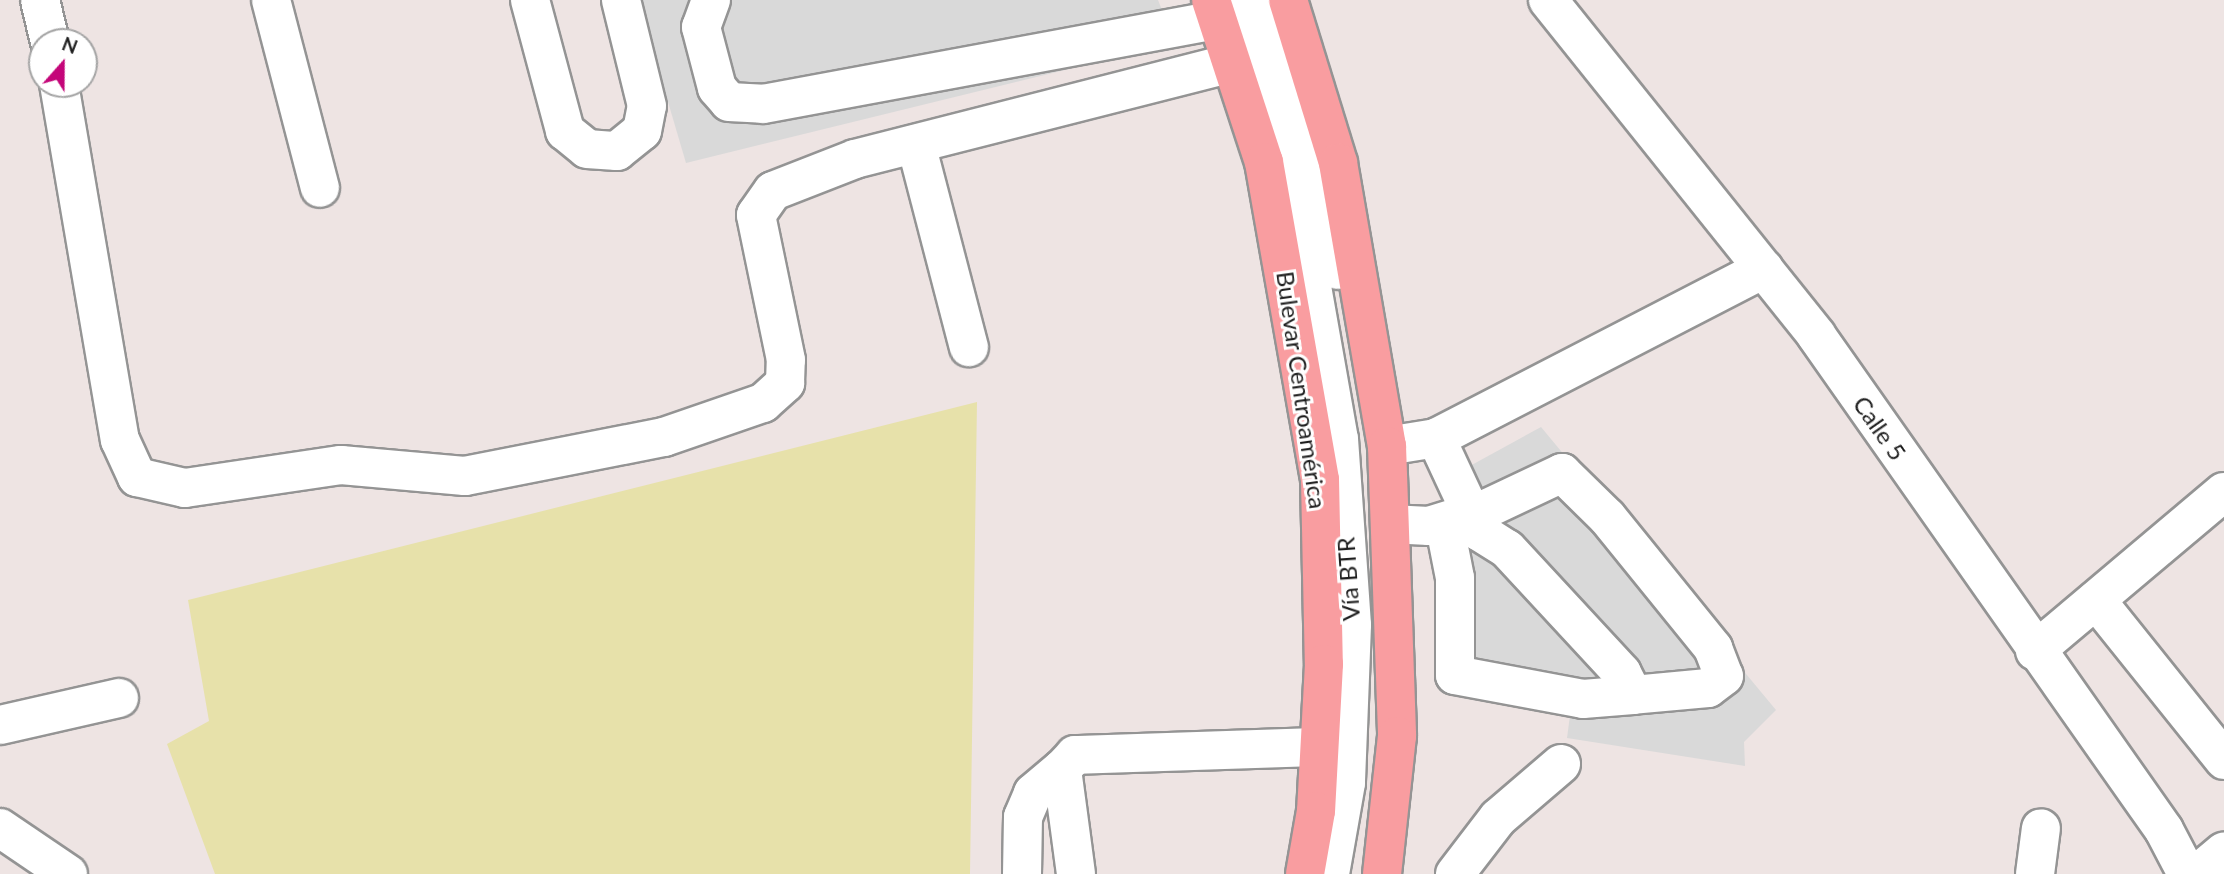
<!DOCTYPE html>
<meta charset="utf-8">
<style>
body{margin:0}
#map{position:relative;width:2224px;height:874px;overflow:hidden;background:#eee4e3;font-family:Lato,sans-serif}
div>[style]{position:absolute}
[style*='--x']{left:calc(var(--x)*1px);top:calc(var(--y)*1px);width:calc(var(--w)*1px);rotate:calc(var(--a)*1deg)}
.grass>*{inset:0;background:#e7e1aa}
.parking>*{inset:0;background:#d9d9d9}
.roads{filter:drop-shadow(2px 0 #949494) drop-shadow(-2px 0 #949494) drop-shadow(0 2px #949494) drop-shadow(0 -2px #949494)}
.minor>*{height:38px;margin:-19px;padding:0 19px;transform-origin:19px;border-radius:19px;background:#fff}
.major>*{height:38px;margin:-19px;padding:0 19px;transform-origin:19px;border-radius:19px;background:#f99da0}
span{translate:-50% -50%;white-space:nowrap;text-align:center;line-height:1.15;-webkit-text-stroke:6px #fff;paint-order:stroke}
.street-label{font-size:24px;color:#1d1d1d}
.north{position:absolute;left:28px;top:28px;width:70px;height:70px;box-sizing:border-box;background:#fff;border:2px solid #a5a5a5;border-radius:50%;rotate:21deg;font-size:19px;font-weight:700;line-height:28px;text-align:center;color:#1d1d1d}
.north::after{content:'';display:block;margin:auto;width:24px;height:32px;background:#c40679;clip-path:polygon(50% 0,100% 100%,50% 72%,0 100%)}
</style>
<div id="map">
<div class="grass">
<div style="clip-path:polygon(977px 402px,970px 874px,215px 874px,167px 744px,209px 721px,188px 600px)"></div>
</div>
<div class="parking">
<div style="clip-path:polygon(638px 0,1158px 0,1175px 43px,686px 163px)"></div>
<div style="clip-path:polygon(1541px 427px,1776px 710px,1744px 742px,1745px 766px,1567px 738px,1573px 693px,1462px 669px,1471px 591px,1437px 484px)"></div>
</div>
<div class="roads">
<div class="minor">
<div style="--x:40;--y:0;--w:43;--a:76.6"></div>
<div style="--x:271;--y:0;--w:194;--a:75.4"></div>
<div style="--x:530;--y:0;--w:136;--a:75"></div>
<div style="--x:565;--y:131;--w:28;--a:39"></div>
<div style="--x:587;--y:149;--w:30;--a:4"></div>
<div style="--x:617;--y:151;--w:32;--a:-39"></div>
<div style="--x:642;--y:131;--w:25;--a:-79"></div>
<div style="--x:647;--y:106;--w:109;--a:-103.8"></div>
<div style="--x:711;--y:0;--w:29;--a:110"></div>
<div style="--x:701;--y:27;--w:63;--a:75.3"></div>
<div style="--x:717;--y:88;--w:18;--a:49"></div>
<div style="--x:729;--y:102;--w:34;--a:3"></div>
<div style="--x:763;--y:104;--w:462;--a:-10.5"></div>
<div style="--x:1238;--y:0;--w:233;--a:74.3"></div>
<div style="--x:1301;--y:224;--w:218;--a:80"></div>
<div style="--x:1339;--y:439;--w:186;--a:86"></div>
<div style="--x:1352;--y:625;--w:158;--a:92.2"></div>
<div style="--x:1346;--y:783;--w:92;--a:100"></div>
<div style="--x:1267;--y:0;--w:279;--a:75.3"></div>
<div style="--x:1548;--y:0;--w:429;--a:51.3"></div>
<div style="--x:1816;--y:335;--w:605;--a:54.89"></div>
<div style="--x:2164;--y:830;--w:50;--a:62.4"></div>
<div style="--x:59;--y:84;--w:361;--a:80.3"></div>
<div style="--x:120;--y:440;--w:41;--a:65.3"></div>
<div style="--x:137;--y:477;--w:49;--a:12.9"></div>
<div style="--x:185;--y:488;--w:158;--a:-8.4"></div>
<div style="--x:341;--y:465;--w:124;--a:5.1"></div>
<div style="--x:465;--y:476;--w:203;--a:-11.1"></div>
<div style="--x:664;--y:437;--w:105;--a:-19"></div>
<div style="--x:763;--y:403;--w:30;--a:-42"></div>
<div style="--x:785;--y:383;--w:23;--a:-88"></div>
<div style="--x:786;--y:360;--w:148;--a:-101.7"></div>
<div style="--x:756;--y:215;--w:29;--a:-55"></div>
<div style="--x:773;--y:191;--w:88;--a:-21.3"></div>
<div style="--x:855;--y:159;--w:388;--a:-14.3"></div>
<div style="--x:916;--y:144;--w:210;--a:75.4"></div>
<div style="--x:1387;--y:446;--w:50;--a:-9.3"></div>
<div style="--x:1436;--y:438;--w:369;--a:-27.3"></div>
<div style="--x:1444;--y:522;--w:57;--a:78.9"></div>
<div style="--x:1455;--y:578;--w:97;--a:90"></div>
<div style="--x:1455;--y:675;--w:130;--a:10.6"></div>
<div style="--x:1583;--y:699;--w:50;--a:-4.6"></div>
<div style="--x:1390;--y:524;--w:39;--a:3"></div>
<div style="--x:1429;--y:526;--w:44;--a:-17.2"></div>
<div style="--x:1471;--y:513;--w:18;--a:-16"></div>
<div style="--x:1488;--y:508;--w:82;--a:-25.3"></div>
<div style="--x:1562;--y:473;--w:63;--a:44.4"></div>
<div style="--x:1607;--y:517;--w:169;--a:51"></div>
<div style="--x:1713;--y:648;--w:30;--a:69"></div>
<div style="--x:1724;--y:676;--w:20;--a:143"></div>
<div style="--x:1708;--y:688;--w:75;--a:174.7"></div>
<div style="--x:1633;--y:695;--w:25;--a:-117"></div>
<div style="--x:1622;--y:673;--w:169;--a:-132.8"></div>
<div style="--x:1507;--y:549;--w:34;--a:-148"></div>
<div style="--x:1478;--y:531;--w:19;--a:-111"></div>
<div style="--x:1471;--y:513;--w:83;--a:-115"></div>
<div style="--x:2096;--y:600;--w:205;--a:51.3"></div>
<div style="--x:2035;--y:651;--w:247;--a:-40.1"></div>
<div style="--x:0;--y:725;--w:122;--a:-12.8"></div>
<div style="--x:0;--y:828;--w:82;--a:34.1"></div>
<div style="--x:1022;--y:874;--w:57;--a:-89"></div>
<div style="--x:1023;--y:817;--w:26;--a:-67"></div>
<div style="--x:1033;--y:793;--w:38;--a:-40"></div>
<div style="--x:1076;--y:874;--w:106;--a:-97.6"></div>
<div style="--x:1062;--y:769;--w:19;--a:-47"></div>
<div style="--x:1075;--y:755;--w:245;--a:-1.9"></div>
<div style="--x:1455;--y:874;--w:71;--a:-52.5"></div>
<div style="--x:1498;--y:818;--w:83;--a:-40.6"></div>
<div style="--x:2035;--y:874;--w:46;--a:-82.6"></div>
<div style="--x:2197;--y:874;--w:35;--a:-40"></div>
</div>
<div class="major">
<div style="--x:1211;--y:0;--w:170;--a:71.9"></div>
<div style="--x:1264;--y:162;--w:323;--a:80"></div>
<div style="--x:1320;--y:480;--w:184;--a:88.8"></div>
<div style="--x:1324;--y:664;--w:147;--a:93.1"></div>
<div style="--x:1316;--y:811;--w:64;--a:99.9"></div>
<div style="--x:1288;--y:0;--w:170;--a:72.9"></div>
<div style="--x:1338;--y:163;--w:287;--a:80.2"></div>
<div style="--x:1387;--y:446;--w:290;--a:88"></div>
<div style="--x:1397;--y:736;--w:139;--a:96.2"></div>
</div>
</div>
<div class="street-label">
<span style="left:1302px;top:390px;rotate:82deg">Bulevar Centroamérica</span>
<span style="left:1880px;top:428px;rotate:55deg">Calle 5</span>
<span style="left:1348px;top:579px;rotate:-94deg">Vía BTR</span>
</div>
<div class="north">N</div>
</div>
